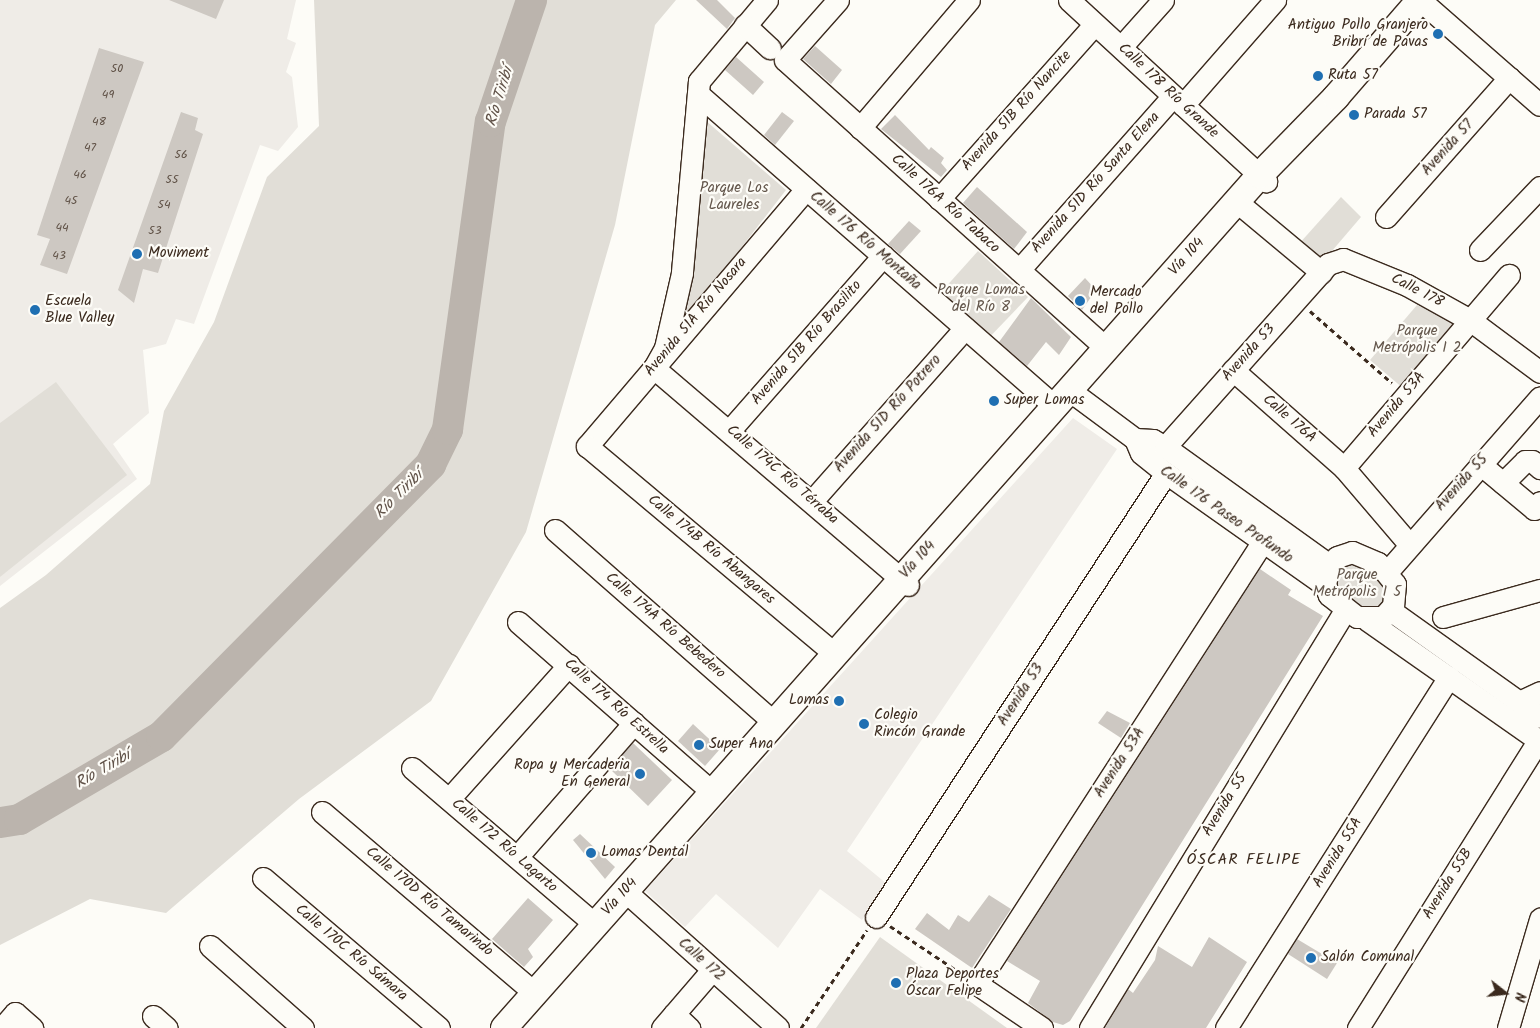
<!DOCTYPE html>
<meta charset="utf-8">
<style>
body{margin:0}
#map{position:relative;width:1540px;height:1028px;overflow:hidden;background:#fdfcf7;font-family:Kalam,sans-serif}
div>[style]{position:absolute}
[style*='--x']{left:calc(var(--x)*1px);top:calc(var(--y)*1px);width:calc(var(--w)*1px);rotate:calc(var(--a)*1deg)}
.built>*{inset:0;background:#efece7}
.green>*{inset:0;background:#e1ded7}
.river>*{height:31px;margin:-15.5px;padding:0 15.5px;transform-origin:15.5px;border-radius:15.5px;background:#bbb4ad}
.building>*{inset:0;background:#cdc8c2}
.path>*{height:3px;margin-top:-1.5px;transform-origin:0;background:repeating-linear-gradient(90deg,#3b2a1e 0 5px,transparent 0 9px)}
.roads{filter:drop-shadow(1px 0 #3b2a1e) drop-shadow(-1px 0 #3b2a1e) drop-shadow(0 1px #3b2a1e) drop-shadow(0 -1px #3b2a1e)}
.minor>*{height:21px;margin:-10.5px;padding:0 10.5px;transform-origin:10.5px;border-radius:10.5px;background:#fdfcf7}
.major>*{height:26px;margin:-13px;padding:0 13px;transform-origin:13px;border-radius:13px;background:#fdfcf7}
.dots>*{width:14px;height:14px;translate:-50% -50%;box-sizing:border-box;border:2px solid #fdfcf7;border-radius:50%}
span{translate:-50% -50%;white-space:nowrap;text-align:center;line-height:1.15;-webkit-text-stroke:4.5px #fdfcf7;paint-order:stroke}
.number-label{font-size:12px;color:#605247}
.number-label span{-webkit-text-stroke-width:0}
.poi-label{font-size:15px;color:#3b2a1e}
.right{translate:-100% -50%;text-align:right}
.left{translate:0 -50%;text-align:left}
.street-label{font-size:15px;color:#3b2a1e}
.park-label{font-size:15px;color:#64574c}
.water-label{font-size:16px;color:#615349;font-style:italic}
.neighbourhood-label{font-size:16px;color:#3b2a1e;letter-spacing:1px}
.north{position:absolute;left:1480px;top:968px;width:50px;height:50px;-webkit-text-stroke:4px #fdfcf7;paint-order:stroke;rotate:106deg;font-size:14px;font-weight:700;line-height:20px;text-align:center;color:#3b2a1e}
.north::after{content:'';display:block;margin:auto;width:18px;height:22px;background:#3b2a1e;clip-path:polygon(50% 0,100% 100%,50% 72%,0 100%)}
</style>
<div id="map">
<div class="built">
<div style="clip-path:polygon(0 0,296px 0,287px 39px,296px 43px,286px 72px,292px 77px,298px 127px,278px 151px,260px 145px,194px 324px,176px 319px,166px 344px,143px 350px,149px 413px,113px 444px,137px 479px,0 586px)"></div>
<div style="clip-path:polygon(1073px 418px,1117px 449px,847px 851px,887px 884px,862px 920px,820px 889px,778px 948px,716px 894px,685px 927px,645px 891px)"></div>
</div>
<div class="green">
<div style="clip-path:polygon(314px 0,676px 0,655px 25px,615px 225px,526px 532px,431px 701px,299px 799px,166px 913px,90px 899px,0 945px,0 608px,46px 575px,150px 484px,164px 411px,214px 322px,267px 177px,319px 126px)"></div>
<div style="clip-path:polygon(705px 120px,786px 190px,672px 337px)"></div>
<div style="clip-path:polygon(1341px 197px,1361px 217px,1320px 265px,1298px 245px)"></div>
<div style="clip-path:polygon(978px 251px,1028px 297px,983px 344px,934px 300px)"></div>
<div style="clip-path:polygon(1417px 305px,1462px 324px,1404px 389px,1370px 360px)"></div>
<div style="clip-path:polygon(56px 382px,127px 475px,0 577px,0 423px)"></div>
<div style="clip-path:polygon(1365px 562px,1388px 587px,1382px 610px,1344px 604px,1330px 576px,1340px 563px)"></div>
<div style="clip-path:polygon(880px 937px,1007px 1028px,816px 1028px)"></div>
</div>
<div class="river">
<div style="--x:0;--y:822;--w:19;--a:-9"></div>
<div style="--x:19;--y:819;--w:164;--a:-30.3"></div>
<div style="--x:161;--y:736;--w:383;--a:-45.3"></div>
<div style="--x:430;--y:464;--w:39;--a:-64"></div>
<div style="--x:447;--y:429;--w:311;--a:-82.1"></div>
<div style="--x:490;--y:121;--w:128;--a:-71.3"></div>
</div>
<div class="building">
<div style="clip-path:polygon(169px 0,224px 0,216px 19px)"></div>
<div style="clip-path:polygon(696px 0,717px 0,735px 18px,727px 29px)"></div>
<div style="clip-path:polygon(815px 46px,842px 70px,831px 84px,803px 59px)"></div>
<div style="clip-path:polygon(99px 48px,144px 62px,67px 274px,40px 265px,50px 239px,37px 235px)"></div>
<div style="clip-path:polygon(736px 57px,764px 82px,753px 95px,725px 70px)"></div>
<div style="clip-path:polygon(181px 112px,198px 118px,195px 130px,203px 134px,158px 273px,143px 269px,134px 303px,118px 290px)"></div>
<div style="clip-path:polygon(782px 112px,794px 121px,775px 145px,764px 135px)"></div>
<div style="clip-path:polygon(895px 115px,929px 150px,931px 147px,944px 158px,941px 163px,947px 170px,941px 177px,881px 129px)"></div>
<div style="clip-path:polygon(977px 187px,1027px 232px,1014px 249px,963px 203px)"></div>
<div style="clip-path:polygon(909px 221px,921px 231px,900px 254px,888px 244px)"></div>
<div style="clip-path:polygon(1085px 278px,1096px 290px,1082px 310px,1068px 296px)"></div>
<div style="clip-path:polygon(1031px 298px,1071px 337px,1059px 355px,1046px 342px,1027px 366px,999px 342px)"></div>
<div style="clip-path:polygon(1260px 569px,1291px 590px,1288px 595px,1323px 616px,1070px 1021px,1063px 1025px,1053px 1022px,1028px 1003px,1040px 981px,1007px 961px)"></div>
<div style="clip-path:polygon(1107px 711px,1130px 723px,1121px 738px,1098px 723px)"></div>
<div style="clip-path:polygon(693px 724px,720px 749px,705px 766px,678px 741px)"></div>
<div style="clip-path:polygon(633px 743px,672px 780px,648px 806px,610px 769px)"></div>
<div style="clip-path:polygon(580px 834px,615px 867px,605px 879px,573px 840px)"></div>
<div style="clip-path:polygon(989px 895px,1011px 909px,972px 968px,915px 929px,927px 913px,949px 930px,958px 915px,969px 922px)"></div>
<div style="clip-path:polygon(528px 898px,553px 920px,528px 949px,533px 957px,524px 967px,492px 939px)"></div>
<div style="clip-path:polygon(1209px 937px,1247px 962px,1206px 1028px,1105px 1028px,1128px 989px,1133px 993px,1155px 960px,1158px 946px,1192px 967px)"></div>
<div style="clip-path:polygon(1297px 939px,1337px 963px,1327px 979px,1288px 954px)"></div>
</div>
<div class="path">
<div style="--x:1310;--y:311;--w:109;--a:41.3"></div>
<div style="--x:890;--y:926;--w:87;--a:33.7"></div>
<div style="--x:801;--y:1028;--w:118;--a:-56"></div>
</div>
<div class="roads">
<div class="minor">
<div style="--x:767;--y:0;--w:106;--a:130"></div>
<div style="--x:699;--y:81;--w:193;--a:95.1"></div>
<div style="--x:682;--y:273;--w:77;--a:102.8"></div>
<div style="--x:665;--y:348;--w:23;--a:119"></div>
<div style="--x:654;--y:368;--w:334;--a:40.5"></div>
<div style="--x:838;--y:0;--w:80;--a:131.5"></div>
<div style="--x:785;--y:60;--w:431;--a:41.9"></div>
<div style="--x:1069;--y:0;--w:268;--a:42.6"></div>
<div style="--x:1420;--y:0;--w:159;--a:41.2"></div>
<div style="--x:745;--y:25;--w:34;--a:43"></div>
<div style="--x:1121;--y:47;--w:63;--a:-48.2"></div>
<div style="--x:698;--y:94;--w:475;--a:41.2"></div>
<div style="--x:1183;--y:105;--w:140;--a:-48.8"></div>
<div style="--x:860;--y:128;--w:168;--a:-49.6"></div>
<div style="--x:806;--y:189;--w:338;--a:130.4"></div>
<div style="--x:587;--y:446;--w:324;--a:40"></div>
<div style="--x:939;--y:199;--w:234;--a:-48.3"></div>
<div style="--x:1243;--y:207;--w:102;--a:39.8"></div>
<div style="--x:1386;--y:217;--w:186;--a:-48.5"></div>
<div style="--x:1480;--y:250;--w:87;--a:-46.4"></div>
<div style="--x:1019;--y:270;--w:232;--a:-48.5"></div>
<div style="--x:1233;--y:370;--w:148;--a:41.4"></div>
<div style="--x:1344;--y:468;--w:99;--a:49.5"></div>
<div style="--x:1069;--y:390;--w:82;--a:36.6"></div>
<div style="--x:1135;--y:439;--w:18;--a:3"></div>
<div style="--x:1153;--y:440;--w:14;--a:30"></div>
<div style="--x:1165;--y:447;--w:202;--a:35.7"></div>
<div style="--x:730;--y:430;--w:232;--a:-48.7"></div>
<div style="--x:1135;--y:439;--w:15;--a:67"></div>
<div style="--x:1141;--y:453;--w:32;--a:39"></div>
<div style="--x:1166;--y:473;--w:194;--a:35.2"></div>
<div style="--x:1165;--y:447;--w:245;--a:-48.3"></div>
<div style="--x:1328;--y:264;--w:16;--a:-18"></div>
<div style="--x:1343;--y:259;--w:69;--a:22.1"></div>
<div style="--x:1407;--y:285;--w:72;--a:29.1"></div>
<div style="--x:1470;--y:320;--w:87;--a:36.6"></div>
<div style="--x:1480;--y:464;--w:70;--a:39.8"></div>
<div style="--x:1534;--y:509;--w:9;--a:-49"></div>
<div style="--x:1344;--y:468;--w:254;--a:-49.5"></div>
<div style="--x:1503;--y:483;--w:31;--a:-45"></div>
<div style="--x:1525;--y:461;--w:7;--a:0"></div>
<div style="--x:1532;--y:461;--w:11;--a:41"></div>
<div style="--x:812;--y:501;--w:231;--a:-48.5"></div>
<div style="--x:555;--y:530;--w:293;--a:41.3"></div>
<div style="--x:1352;--y:552;--w:28;--a:23"></div>
<div style="--x:1378;--y:563;--w:27;--a:51"></div>
<div style="--x:1395;--y:584;--w:22;--a:95"></div>
<div style="--x:1393;--y:606;--w:15;--a:132"></div>
<div style="--x:1383;--y:617;--w:26;--a:180"></div>
<div style="--x:1357;--y:617;--w:36;--a:-142"></div>
<div style="--x:1329;--y:595;--w:11;--a:-112"></div>
<div style="--x:1325;--y:585;--w:20;--a:-79"></div>
<div style="--x:1329;--y:565;--w:11;--a:-45"></div>
<div style="--x:1337;--y:557;--w:16;--a:-18"></div>
<div style="--x:1387;--y:572;--w:232;--a:-48.8"></div>
<div style="--x:1390;--y:610;--w:184;--a:35.5"></div>
<div style="--x:1443;--y:617;--w:101;--a:-15.6"></div>
<div style="--x:1367;--y:620;--w:211;--a:35"></div>
<div style="--x:518;--y:622;--w:259;--a:41.2"></div>
<div style="--x:1519;--y:702;--w:23;--a:-25"></div>
<div style="--x:412;--y:768;--w:242;--a:40.5"></div>
<div style="--x:449;--y:799;--w:180;--a:-48.2"></div>
<div style="--x:322;--y:812;--w:280;--a:40.4"></div>
<div style="--x:517;--y:857;--w:178;--a:-48.9"></div>
<div style="--x:263;--y:878;--w:231;--a:40.4"></div>
<div style="--x:625;--y:891;--w:205;--a:41.8"></div>
<div style="--x:876;--y:917;--w:530;--a:-56.85"></div>
<div style="--x:210;--y:946;--w:124;--a:41.4"></div>
<div style="--x:674;--y:1014;--w:21;--a:43"></div>
<div style="--x:153;--y:1016;--w:18;--a:41"></div>
<div style="--x:2;--y:1028;--w:20;--a:-49"></div>
<div style="--x:15;--y:1013;--w:23;--a:41"></div>
<div style="--x:662;--y:1028;--w:77;--a:-49.2"></div>
<div style="--x:1042;--y:1028;--w:78;--a:-145.9"></div>
<div style="--x:977;--y:984;--w:527;--a:-57.15"></div>
<div style="--x:1090;--y:1028;--w:491;--a:-58.6"></div>
<div style="--x:1226;--y:1028;--w:416;--a:-57.6"></div>
<div style="--x:1358;--y:1028;--w:340;--a:-57.9"></div>
<div style="--x:1508;--y:1028;--w:114;--a:-73.6"></div>
</div>
<div class="major">
<div style="--x:504;--y:1028;--w:1140;--a:-48.45"></div>
<div style="--x:1260;--y:175;--w:109;--a:-45.7"></div>
<div style="--x:1336;--y:97;--w:128;--a:-49.1"></div>
</div>
</div>
<div class="dots">
<div style="left:1438px;top:34px;background:#1f6fb2"></div>
<div style="left:1318px;top:76px;background:#1f6fb2"></div>
<div style="left:1354px;top:115px;background:#1f6fb2"></div>
<div style="left:137px;top:254px;background:#1f6fb2"></div>
<div style="left:1080px;top:301px;background:#1f6fb2"></div>
<div style="left:35px;top:310px;background:#1f6fb2"></div>
<div style="left:994px;top:401px;background:#1f6fb2"></div>
<div style="left:839px;top:701px;background:#1f6fb2"></div>
<div style="left:864px;top:724px;background:#1f6fb2"></div>
<div style="left:699px;top:745px;background:#1f6fb2"></div>
<div style="left:640px;top:774px;background:#1f6fb2"></div>
<div style="left:591px;top:853px;background:#1f6fb2"></div>
<div style="left:1311px;top:958px;background:#1f6fb2"></div>
<div style="left:896px;top:983px;background:#1f6fb2"></div>
</div>
<div class="number-label">
<span style="left:117px;top:69px">50</span>
<span style="left:108px;top:95px">49</span>
<span style="left:99px;top:122px">48</span>
<span style="left:90px;top:148px">47</span>
<span style="left:181px;top:155px">56</span>
<span style="left:80px;top:175px">46</span>
<span style="left:172px;top:180px">55</span>
<span style="left:71px;top:201px">45</span>
<span style="left:164px;top:205px">54</span>
<span style="left:62px;top:228px">44</span>
<span style="left:155px;top:231px">53</span>
<span style="left:59px;top:256px">43</span>
</div>
<div class="poi-label">
<span class="right" style="left:1428px;top:34px">Antiguo Pollo Granjero<br>Bribrí de Pavas</span>
<span class="left" style="left:1328px;top:76px">Ruta 57</span>
<span class="left" style="left:1364px;top:115px">Parada 57</span>
<span class="left" style="left:148px;top:254px">Moviment</span>
<span class="left" style="left:1090px;top:301px">Mercado<br>del Pollo</span>
<span class="left" style="left:45px;top:310px">Escuela<br>Blue Valley</span>
<span class="left" style="left:1004px;top:401px">Super Lomas</span>
<span class="right" style="left:829px;top:701px">Lomas</span>
<span class="left" style="left:874px;top:724px">Colegio<br>Rincón Grande</span>
<span class="left" style="left:709px;top:745px">Super Ana</span>
<span class="right" style="left:630px;top:774px">Ropa y Mercaderia<br>En General</span>
<span class="left" style="left:601px;top:853px">Lomas Dental</span>
<span class="left" style="left:1321px;top:958px">Salón Comunal</span>
<span class="left" style="left:906px;top:983px">Plaza Deportes<br>Óscar Felipe</span>
</div>
<div class="street-label">
<span style="left:1168px;top:91px;rotate:43deg">Calle 178 Río Grande</span>
<span style="left:1017px;top:111px;rotate:-48deg">Avenida 51B Río Nancite</span>
<span style="left:1448px;top:148px;rotate:-48deg">Avenida 57</span>
<span style="left:1096px;top:183px;rotate:-48deg">Avenida 51D Río Santa Elena</span>
<span style="left:945px;top:204px;rotate:42deg">Calle 176A Río Tabaco</span>
<span style="left:865px;top:241px;rotate:41deg">Calle 176 Río Montaña</span>
<span style="left:1187px;top:257px;rotate:-48deg">Vía 104</span>
<span style="left:1417px;top:291px;rotate:27deg">Calle 178</span>
<span style="left:696px;top:317px;rotate:-50deg">Avenida 51A Río Nosara</span>
<span style="left:807px;top:343px;rotate:-49deg">Avenida 51B Río Brasilito</span>
<span style="left:1249px;top:353px;rotate:-48deg">Avenida 53</span>
<span style="left:1397px;top:405px;rotate:-50deg">Avenida 53A</span>
<span style="left:888px;top:414px;rotate:-48deg">Avenida 51D Río Potrero</span>
<span style="left:1289px;top:419px;rotate:41deg">Calle 176A</span>
<span style="left:782px;top:475px;rotate:41deg">Calle 174C Río Térraba</span>
<span style="left:1462px;top:483px;rotate:-48deg">Avenida 55</span>
<span style="left:1226px;top:515px;rotate:35deg">Calle 176 Paseo Profundo</span>
<span style="left:711px;top:550px;rotate:40deg">Calle 174B Río Abangares</span>
<span style="left:918px;top:560px;rotate:-48deg">Vía 104</span>
<span style="left:665px;top:626px;rotate:41deg">Calle 174A Río Bebedero</span>
<span style="left:1021px;top:695px;rotate:-57deg">Avenida 53</span>
<span style="left:616px;top:707px;rotate:42deg">Calle 174 Río Estrella</span>
<span style="left:1120px;top:763px;rotate:-57deg">Avenida 53A</span>
<span style="left:1225px;top:805px;rotate:-58deg">Avenida 55</span>
<span style="left:504px;top:846px;rotate:41deg">Calle 172 Río Lagarto</span>
<span style="left:1338px;top:853px;rotate:-58deg">Avenida 55A</span>
<span style="left:1448px;top:884px;rotate:-58deg">Avenida 55B</span>
<span style="left:620px;top:897px;rotate:-48deg">Vía 104</span>
<span style="left:429px;top:902px;rotate:40deg">Calle 170D Río Tamarindo</span>
<span style="left:351px;top:953px;rotate:40deg">Calle 170C Río Sámara</span>
<span style="left:701px;top:960px;rotate:42deg">Calle 172</span>
</div>
<div class="park-label">
<span style="left:734px;top:197px">Parque Los<br>Laureles</span>
<span style="left:981px;top:299px">Parque Lomas<br>del Río 8</span>
<span style="left:1417px;top:340px">Parque<br>Metrópolis I 2</span>
<span style="left:1357px;top:584px">Parque<br>Metrópolis I 5</span>
</div>
<div class="water-label">
<span style="left:500px;top:97px;rotate:-73deg">Río Tiribí</span>
<span style="left:399px;top:495px;rotate:-45deg">Río Tiribí</span>
<span style="left:103px;top:770px;rotate:-30deg">Río Tiribí</span>
</div>
<div class="neighbourhood-label">
<span style="left:1244px;top:860px">ÓSCAR FELIPE</span>
</div>
<div class="north">N</div>
</div>
